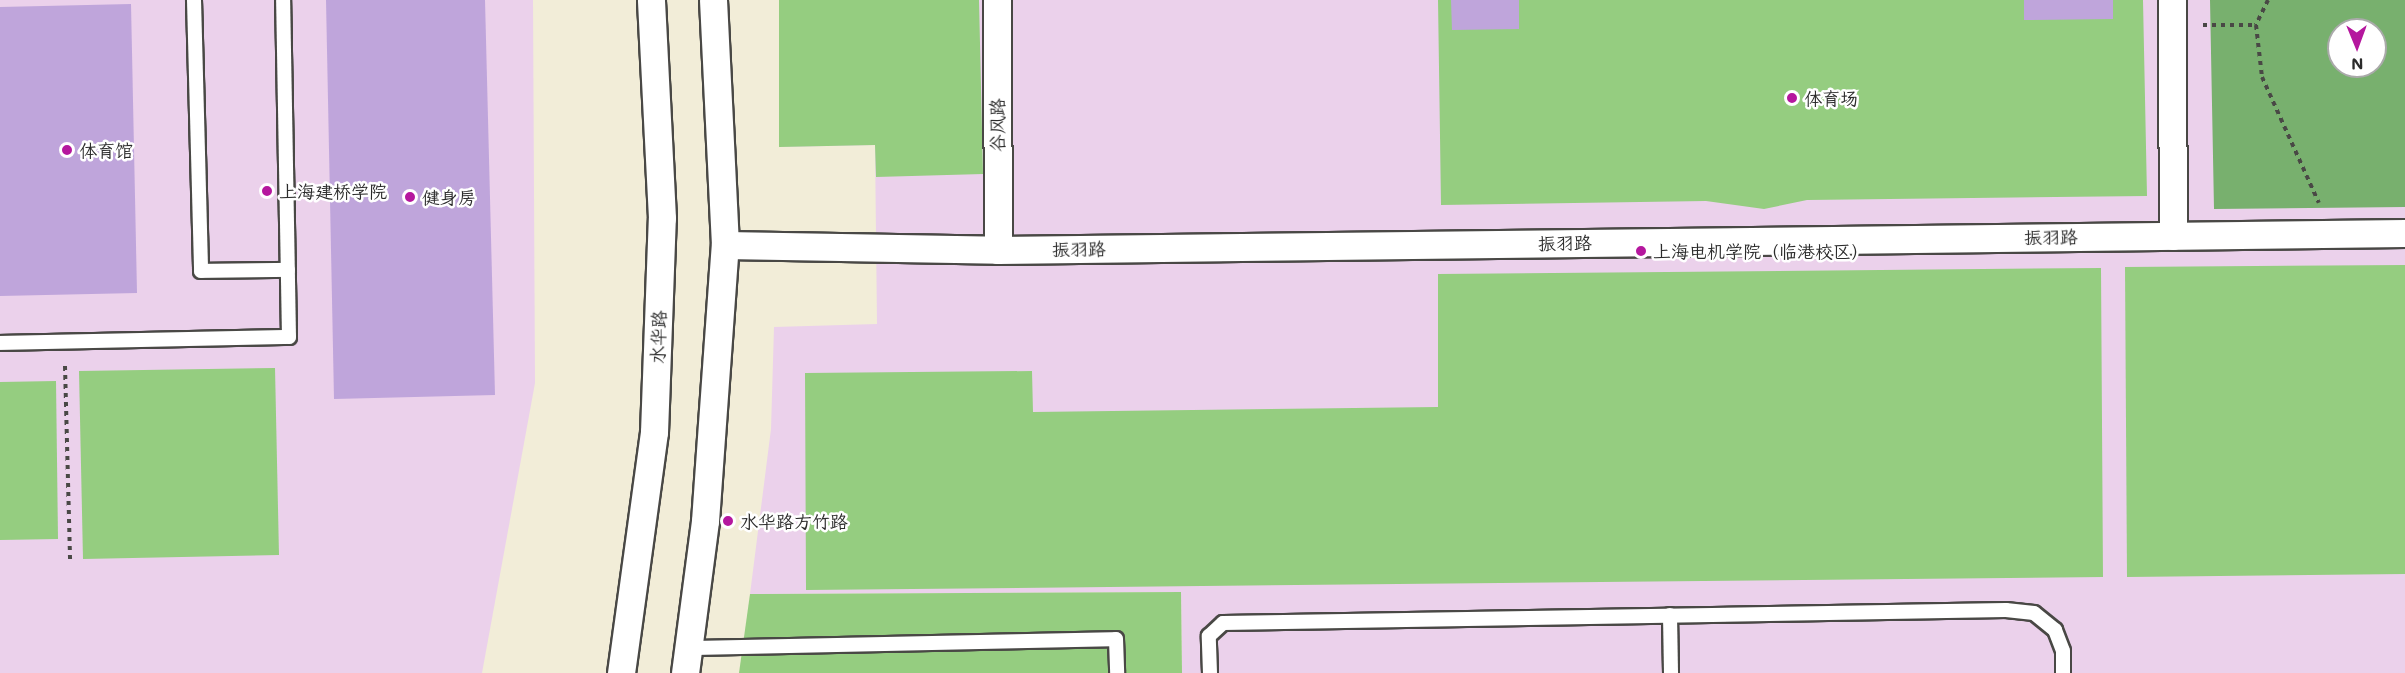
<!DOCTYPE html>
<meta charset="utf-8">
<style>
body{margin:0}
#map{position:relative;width:2405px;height:673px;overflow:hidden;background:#f2edd8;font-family:Mali,"LXGW WenKai TC",sans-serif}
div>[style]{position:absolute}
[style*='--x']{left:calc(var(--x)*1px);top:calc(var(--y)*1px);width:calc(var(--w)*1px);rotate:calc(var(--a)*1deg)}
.built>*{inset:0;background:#ebd1eb}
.green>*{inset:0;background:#95cd80}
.forest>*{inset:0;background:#78b06e}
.building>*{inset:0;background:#bfa5db}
.path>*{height:4px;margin-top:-2px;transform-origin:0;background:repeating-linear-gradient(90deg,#494845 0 4.5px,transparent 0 9px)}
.roads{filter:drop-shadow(2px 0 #494845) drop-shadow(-2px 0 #494845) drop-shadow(0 2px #494845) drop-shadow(0 -2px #494845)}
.lane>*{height:14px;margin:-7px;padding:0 7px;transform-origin:7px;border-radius:7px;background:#fff}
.street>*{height:27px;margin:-13.5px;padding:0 13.5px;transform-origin:13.5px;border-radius:13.5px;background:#fff}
.dots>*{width:16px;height:16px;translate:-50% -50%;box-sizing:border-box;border:3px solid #fff;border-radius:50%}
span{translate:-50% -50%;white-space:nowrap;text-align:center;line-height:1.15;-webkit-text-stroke:5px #fff;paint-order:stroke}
.poi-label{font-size:18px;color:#2b2b2b}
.left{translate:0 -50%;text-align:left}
.street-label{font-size:18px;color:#2b2b2b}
.north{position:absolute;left:2327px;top:18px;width:60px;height:60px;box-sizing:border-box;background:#fff;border:2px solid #aaa;border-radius:50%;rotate:179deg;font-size:16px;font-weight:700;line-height:24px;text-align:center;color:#2b2b2b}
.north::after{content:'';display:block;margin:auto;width:21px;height:27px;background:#b5179e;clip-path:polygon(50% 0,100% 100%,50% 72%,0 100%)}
</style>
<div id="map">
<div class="built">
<div style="clip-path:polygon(0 0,533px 0,535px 383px,482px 673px,0 673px)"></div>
<div style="clip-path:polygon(evenodd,779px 0,2405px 0,2405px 673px,1182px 673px,1181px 592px,750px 594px,771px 429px,774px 327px,877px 324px,875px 145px,779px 147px,779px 0,2339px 30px,2375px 30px,2375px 66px,2339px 66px,2339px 30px)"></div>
</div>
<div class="green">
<div style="clip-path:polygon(779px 0,979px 0,983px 174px,876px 177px,875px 145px,779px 147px)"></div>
<div style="clip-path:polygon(1438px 0,2143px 0,2147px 196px,1807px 200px,1764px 209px,1706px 201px,1441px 205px)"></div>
<div style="clip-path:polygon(2405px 265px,2405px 574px,2127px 577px,2125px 267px)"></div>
<div style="clip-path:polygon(2101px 268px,2103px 577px,806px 590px,805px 373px,1032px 371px,1033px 412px,1438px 407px,1438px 274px)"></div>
<div style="clip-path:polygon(275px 368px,279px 555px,83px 559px,79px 371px)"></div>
<div style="clip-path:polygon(56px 381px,58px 539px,0 540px,0 382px)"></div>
<div style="clip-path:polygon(1181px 592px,1182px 673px,739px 673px,750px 594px)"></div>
</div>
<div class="forest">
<div style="clip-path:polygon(evenodd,2210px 0,2405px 0,2405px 207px,2214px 209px,2210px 0,2339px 30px,2375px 30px,2375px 66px,2339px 66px,2339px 30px)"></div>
</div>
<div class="building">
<div style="clip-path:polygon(326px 0,485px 0,495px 395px,334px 399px)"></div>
<div style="clip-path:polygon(1451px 0,1519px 0,1519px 29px,1452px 30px)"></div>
<div style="clip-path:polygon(2024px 0,2113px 0,2113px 19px,2024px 20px)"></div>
<div style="clip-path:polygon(131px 4px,137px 293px,0 296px,0 7px)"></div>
</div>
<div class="path">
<div style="--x:2268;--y:0;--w:28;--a:116"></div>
<div style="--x:2256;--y:25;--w:52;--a:83.4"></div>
<div style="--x:2262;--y:77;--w:138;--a:65.7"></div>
<div style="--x:2203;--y:25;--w:53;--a:0"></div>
<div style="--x:65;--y:366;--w:196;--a:88.5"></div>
</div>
<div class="roads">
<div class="lane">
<div style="--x:194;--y:0;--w:271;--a:88.5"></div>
<div style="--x:201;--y:271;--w:87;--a:-0.7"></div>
<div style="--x:0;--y:343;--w:289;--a:-1.2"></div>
<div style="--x:289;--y:337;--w:337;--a:-91"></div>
<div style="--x:1670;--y:615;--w:58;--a:89"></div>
<div style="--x:689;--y:648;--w:427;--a:-1.2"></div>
<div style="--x:1116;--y:639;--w:34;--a:88"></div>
<div style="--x:1210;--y:673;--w:37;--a:-92"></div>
<div style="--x:1209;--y:636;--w:19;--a:-43"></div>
<div style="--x:1223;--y:623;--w:783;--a:-0.95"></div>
<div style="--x:2006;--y:610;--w:28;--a:6"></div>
<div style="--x:2034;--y:613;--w:27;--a:39"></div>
<div style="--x:2055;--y:630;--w:22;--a:69"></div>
<div style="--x:2063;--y:651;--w:22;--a:90"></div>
</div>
<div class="street">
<div style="--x:997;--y:0;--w:250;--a:89.8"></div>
<div style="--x:2172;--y:0;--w:236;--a:89.8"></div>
<div style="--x:725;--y:245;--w:273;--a:1"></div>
<div style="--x:998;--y:250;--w:1407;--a:-0.69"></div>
<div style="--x:621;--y:673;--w:243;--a:-82.2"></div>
<div style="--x:654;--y:432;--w:214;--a:-87.9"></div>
<div style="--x:662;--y:218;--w:218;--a:-92.9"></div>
<div style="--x:685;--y:673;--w:153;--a:-82.5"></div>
<div style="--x:705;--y:521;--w:277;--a:-85.9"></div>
<div style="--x:725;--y:245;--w:245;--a:-92.8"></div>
</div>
</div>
<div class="dots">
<div style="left:1792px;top:98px;background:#b5179e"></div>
<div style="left:67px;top:150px;background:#b5179e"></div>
<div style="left:267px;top:191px;background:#b5179e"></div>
<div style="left:410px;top:197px;background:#b5179e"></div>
<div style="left:1641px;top:251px;background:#b5179e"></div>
<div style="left:728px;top:521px;background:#b5179e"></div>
</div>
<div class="poi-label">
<span class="left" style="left:1804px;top:98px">体育场</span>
<span class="left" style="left:79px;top:150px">体育馆</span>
<span class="left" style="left:279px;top:191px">上海建桥学院</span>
<span class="left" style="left:422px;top:197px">健身房</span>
<span class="left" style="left:1653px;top:251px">上海电机学院（临港校区）</span>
<span class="left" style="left:740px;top:521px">水华路方竹路</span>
</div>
<div class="street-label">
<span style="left:997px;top:125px;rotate:-90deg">谷风路</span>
<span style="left:2051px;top:237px;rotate:-1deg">振羽路</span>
<span style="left:1565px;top:243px;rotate:-1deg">振羽路</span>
<span style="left:1079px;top:249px;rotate:-1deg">振羽路</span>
<span style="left:658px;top:337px;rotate:-88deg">水华路</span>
</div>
<div class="north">N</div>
</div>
